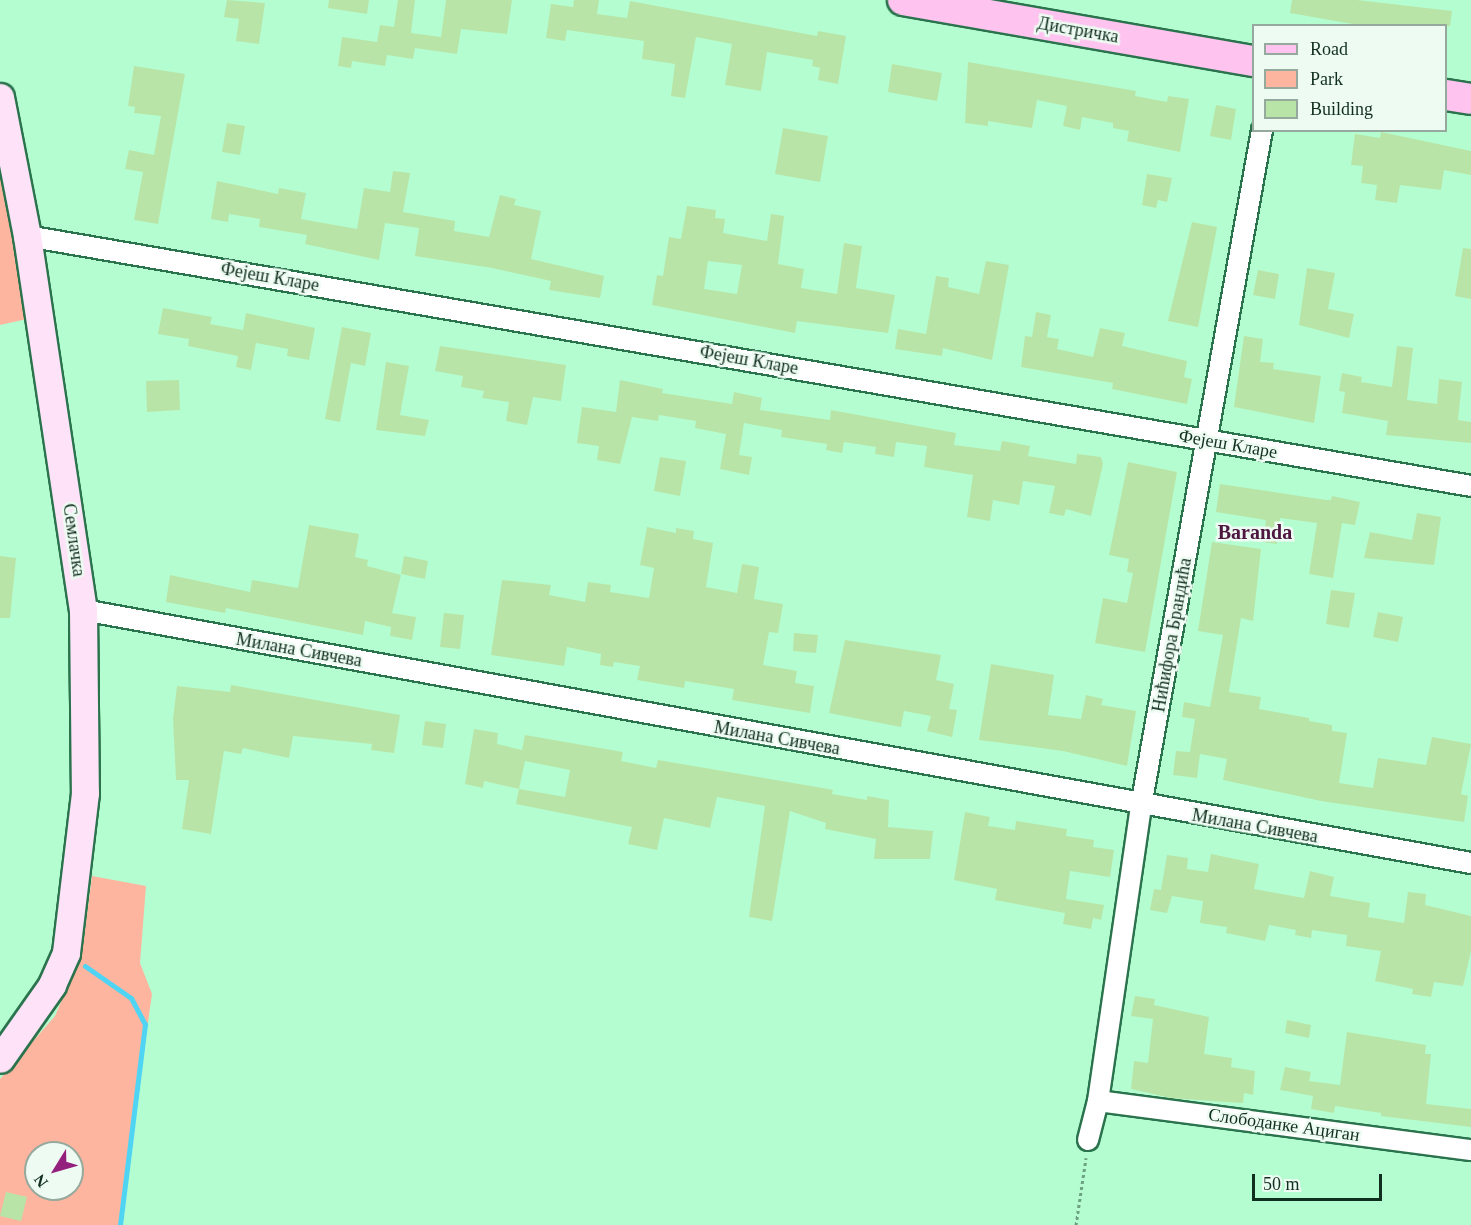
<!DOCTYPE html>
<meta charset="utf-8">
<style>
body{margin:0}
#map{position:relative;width:1471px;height:1225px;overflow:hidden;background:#b4fdd1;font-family:"Times New Roman",serif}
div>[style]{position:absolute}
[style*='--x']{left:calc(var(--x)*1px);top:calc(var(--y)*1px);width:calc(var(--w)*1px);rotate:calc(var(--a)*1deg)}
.green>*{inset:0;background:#feb59f}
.stream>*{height:5px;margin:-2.5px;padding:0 2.5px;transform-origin:2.5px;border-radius:2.5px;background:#50d4f4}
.building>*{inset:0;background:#b8e5a7}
.path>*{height:3px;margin-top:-1.5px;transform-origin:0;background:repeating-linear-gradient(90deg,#6ca181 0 3px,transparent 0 6px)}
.roads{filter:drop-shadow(2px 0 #2a734d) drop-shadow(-2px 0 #2a734d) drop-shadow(0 2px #2a734d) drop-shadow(0 -2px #2a734d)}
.minor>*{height:20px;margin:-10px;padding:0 10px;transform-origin:10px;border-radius:10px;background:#fff}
.secondary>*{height:27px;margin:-13.5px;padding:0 13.5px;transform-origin:13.5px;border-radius:13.5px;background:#fee2f7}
.primary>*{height:30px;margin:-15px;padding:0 15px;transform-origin:15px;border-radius:15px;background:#fec4ef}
span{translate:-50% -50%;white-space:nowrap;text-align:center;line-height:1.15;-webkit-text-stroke:5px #edfbf2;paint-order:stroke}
.street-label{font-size:18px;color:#112f1e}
.neighbourhood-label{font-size:20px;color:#4e1742;font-weight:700}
.legend{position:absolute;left:1252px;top:24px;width:195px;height:108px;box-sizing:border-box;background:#edfbf2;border:2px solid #95a99d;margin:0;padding:8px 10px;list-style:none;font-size:18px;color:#112f1e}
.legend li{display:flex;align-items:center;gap:12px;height:30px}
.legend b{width:30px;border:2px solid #95a99d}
.north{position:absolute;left:24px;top:1141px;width:60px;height:60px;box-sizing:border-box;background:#edfbf2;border:2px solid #95a99d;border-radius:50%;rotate:233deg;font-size:16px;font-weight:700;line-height:24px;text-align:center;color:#112f1e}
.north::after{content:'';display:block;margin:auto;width:21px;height:27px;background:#94207e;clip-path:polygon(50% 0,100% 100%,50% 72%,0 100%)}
.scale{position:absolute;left:1252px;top:1174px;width:130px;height:27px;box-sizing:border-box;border:3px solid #112f1e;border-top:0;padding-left:8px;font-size:18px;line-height:21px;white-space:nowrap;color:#112f1e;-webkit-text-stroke:4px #edfbf2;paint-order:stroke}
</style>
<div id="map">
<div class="green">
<div style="clip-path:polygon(0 153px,27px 319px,0 325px)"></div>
<div style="clip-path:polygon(evenodd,92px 876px,146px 886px,140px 963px,152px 994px,119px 1225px,0 1225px,0 1079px,55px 1016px,82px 953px,92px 876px,36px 1153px,72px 1153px,72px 1189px,36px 1189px,36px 1153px)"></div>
</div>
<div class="stream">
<div style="--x:85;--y:966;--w:56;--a:34.8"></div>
<div style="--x:131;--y:998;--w:30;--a:62"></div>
<div style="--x:145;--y:1024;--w:203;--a:97.1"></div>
</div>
<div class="building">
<div style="clip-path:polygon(227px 0,265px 3px,259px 44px,236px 41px,239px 19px,224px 17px)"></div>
<div style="clip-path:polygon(329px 0,369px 0,367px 14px,328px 8px)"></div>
<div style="clip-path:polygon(398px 0,415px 0,411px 33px,441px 37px,446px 0,512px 0,507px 34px,461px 29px,457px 54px,415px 48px,413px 59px,387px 55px,385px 66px,352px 61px,351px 68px,338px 66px,342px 37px,377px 42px,380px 25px,394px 27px)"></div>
<div style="clip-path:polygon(574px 0,599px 0,597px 14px,627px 18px,630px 1px,817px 36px,818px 31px,846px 36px,838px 84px,818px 80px,820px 68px,812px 66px,813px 60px,767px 52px,761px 91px,725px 85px,732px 44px,696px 37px,685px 98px,671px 96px,675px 64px,642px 59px,644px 41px,567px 30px,565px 41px,546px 38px,551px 4px,573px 7px)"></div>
<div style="clip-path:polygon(1292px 0,1357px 0,1452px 11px,1450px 26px,1364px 26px,1290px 13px)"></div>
<div style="clip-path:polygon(968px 62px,1136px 91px,1135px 96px,1167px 102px,1168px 96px,1189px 99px,1180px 152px,1127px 141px,1129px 131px,1113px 128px,1113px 123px,1082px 117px,1080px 130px,1063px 126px,1067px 106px,1037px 100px,1032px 128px,988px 121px,988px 126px,965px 123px)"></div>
<div style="clip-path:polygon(892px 64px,942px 73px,937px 101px,888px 92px)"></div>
<div style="clip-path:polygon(134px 66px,185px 74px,158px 224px,134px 220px,143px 172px,125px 169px,129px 150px,154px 155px,161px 116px,134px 113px,135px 107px,128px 106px)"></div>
<div style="clip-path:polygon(1216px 105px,1236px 109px,1231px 140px,1210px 136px)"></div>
<div style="clip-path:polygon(227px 123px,245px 126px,240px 155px,222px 152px)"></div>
<div style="clip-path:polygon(783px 128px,828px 136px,820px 182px,775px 174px)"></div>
<div style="clip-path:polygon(1381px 132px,1471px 151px,1471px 175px,1444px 170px,1441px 190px,1400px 185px,1397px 203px,1375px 200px,1377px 185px,1361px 183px,1363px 166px,1351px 165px,1355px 134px,1380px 138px)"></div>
<div style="clip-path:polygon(393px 171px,410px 173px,403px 212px,455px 221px,454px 231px,489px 237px,500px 195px,516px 199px,514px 205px,541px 211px,531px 259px,604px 276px,600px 298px,549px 290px,551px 281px,492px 268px,415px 256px,419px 228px,385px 223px,379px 260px,305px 244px,307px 235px,259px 227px,260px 219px,229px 214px,228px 222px,211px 219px,217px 181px,278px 194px,279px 188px,306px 193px,301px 219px,357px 229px,364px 188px,390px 192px)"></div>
<div style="clip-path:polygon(1147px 174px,1172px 178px,1167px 202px,1158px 200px,1156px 208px,1142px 205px)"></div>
<div style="clip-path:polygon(evenodd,687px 206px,716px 210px,715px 218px,725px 219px,723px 233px,767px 241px,771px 214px,784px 216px,778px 264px,804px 269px,801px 288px,837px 294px,844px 243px,862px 246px,856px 288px,895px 295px,888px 333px,797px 321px,795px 333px,652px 305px,657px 275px,663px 276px,669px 237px,681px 239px,687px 206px,708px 261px,742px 265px,737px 294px,704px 289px,708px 261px)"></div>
<div style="clip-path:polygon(1192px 222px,1217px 227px,1198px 327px,1168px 321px)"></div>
<div style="clip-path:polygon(1463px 248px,1471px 249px,1471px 299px,1455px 296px)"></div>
<div style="clip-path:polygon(986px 261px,1009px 265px,992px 360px,943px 348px,942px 356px,895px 349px,898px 329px,926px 334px,936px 276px,949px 278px,948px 287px,979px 294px)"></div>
<div style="clip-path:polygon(1307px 268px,1335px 273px,1328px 309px,1354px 314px,1349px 338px,1299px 325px)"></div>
<div style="clip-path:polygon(1258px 270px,1279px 274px,1275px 299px,1253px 295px)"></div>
<div style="clip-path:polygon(163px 308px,212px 317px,210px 324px,243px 330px,246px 313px,315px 328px,309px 360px,287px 356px,288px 349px,256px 343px,251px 370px,236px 367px,238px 356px,188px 346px,189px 339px,158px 334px)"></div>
<div style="clip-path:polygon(1036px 312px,1051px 315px,1047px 337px,1059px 339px,1057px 349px,1093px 357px,1100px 328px,1125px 333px,1122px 346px,1187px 361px,1184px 377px,1192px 379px,1187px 404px,1112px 389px,1113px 383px,1021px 367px,1025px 336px,1032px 337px)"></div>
<div style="clip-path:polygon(342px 327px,371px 333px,365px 366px,351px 363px,340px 422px,325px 419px)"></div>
<div style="clip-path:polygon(1244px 336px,1263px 339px,1260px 362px,1274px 363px,1273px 369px,1321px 376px,1314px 423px,1234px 407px)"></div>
<div style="clip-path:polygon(440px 346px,566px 365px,561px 401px,533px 397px,527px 425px,506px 421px,509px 402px,482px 398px,484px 391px,461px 387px,463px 376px,435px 371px)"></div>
<div style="clip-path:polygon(1397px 346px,1413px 348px,1407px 400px,1437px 404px,1439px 379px,1462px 382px,1458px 420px,1471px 422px,1471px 443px,1386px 435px,1388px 421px,1342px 413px,1345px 392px,1339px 391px,1342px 373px,1362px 377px,1361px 382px,1392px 387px)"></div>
<div style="clip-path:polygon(386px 362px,409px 366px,400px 415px,429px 420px,425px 436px,376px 430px)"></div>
<div style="clip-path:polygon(179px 380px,180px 410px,147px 412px,146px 381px)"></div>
<div style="clip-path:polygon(620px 380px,663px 389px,662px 393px,732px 404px,734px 392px,762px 398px,760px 410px,830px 420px,831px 410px,956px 433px,954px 445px,1000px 451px,1002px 441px,1030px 446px,1028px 456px,1076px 464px,1077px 454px,1101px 457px,1103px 464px,1091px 516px,1066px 509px,1064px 516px,1049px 513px,1055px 486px,1023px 481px,1019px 505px,993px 500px,990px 521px,967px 517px,973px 475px,924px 467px,927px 446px,896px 442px,894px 457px,875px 454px,876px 447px,844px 442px,842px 453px,826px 450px,827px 444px,781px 437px,782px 430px,744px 423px,739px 455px,752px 457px,749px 475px,720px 469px,726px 434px,695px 428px,696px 421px,659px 415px,658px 421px,632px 417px,620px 464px,597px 460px,599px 446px,577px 443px,582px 407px,616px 412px)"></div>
<div style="clip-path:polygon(660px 457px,686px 461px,680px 496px,654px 491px)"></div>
<div style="clip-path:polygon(1128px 462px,1177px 472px,1145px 652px,1095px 643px,1103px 598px,1127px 603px,1133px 573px,1127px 572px,1129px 559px,1109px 555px)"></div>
<div style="clip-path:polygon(1220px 484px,1326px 500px,1331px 500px,1332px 496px,1360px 502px,1355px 525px,1342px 523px,1333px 578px,1309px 574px,1317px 523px,1280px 518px,1277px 544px,1263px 542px,1266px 520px,1216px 512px)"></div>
<div style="clip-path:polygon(1417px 513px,1441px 517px,1434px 565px,1364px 558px,1370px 532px,1412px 540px)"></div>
<div style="clip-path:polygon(309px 525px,359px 534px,355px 557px,368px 560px,367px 566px,401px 575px,392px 613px,416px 617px,412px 640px,390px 636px,391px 627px,365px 621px,363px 635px,226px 608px,225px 613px,166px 602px,170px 575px,250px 592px,252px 580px,298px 588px)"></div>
<div style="clip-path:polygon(647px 527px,676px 533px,676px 528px,694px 531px,693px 539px,713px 543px,706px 587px,737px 593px,742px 564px,759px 567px,754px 599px,783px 604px,778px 633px,769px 632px,763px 665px,797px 671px,795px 683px,814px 686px,810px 713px,732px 700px,734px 689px,685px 681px,684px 688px,637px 680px,640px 666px,614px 662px,613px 667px,600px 665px,601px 654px,567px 647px,564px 666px,491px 655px,502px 580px,551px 585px,549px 595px,585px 602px,588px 582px,611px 585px,610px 592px,649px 598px,654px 568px,640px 565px)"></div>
<div style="clip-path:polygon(1212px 542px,1261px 549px,1253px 621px,1241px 618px,1229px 692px,1261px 697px,1259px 709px,1309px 718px,1309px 721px,1332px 725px,1332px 731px,1347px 733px,1339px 783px,1373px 788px,1378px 758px,1426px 765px,1432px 737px,1471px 744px,1461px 794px,1468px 796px,1464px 822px,1321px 801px,1223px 780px,1227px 759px,1200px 754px,1197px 778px,1173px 775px,1176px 751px,1190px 752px,1195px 719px,1182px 717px,1184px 702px,1210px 707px,1223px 635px,1198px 631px)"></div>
<div style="clip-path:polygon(0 556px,16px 558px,10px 618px,0 618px)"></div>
<div style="clip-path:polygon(404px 556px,428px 561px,425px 579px,401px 574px)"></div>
<div style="clip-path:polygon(1331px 590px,1355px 593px,1349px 628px,1326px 624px)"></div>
<div style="clip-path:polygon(1378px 612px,1403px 617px,1398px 642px,1373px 637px)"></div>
<div style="clip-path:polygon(444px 613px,464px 615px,460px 649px,440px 647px)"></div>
<div style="clip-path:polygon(794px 633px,818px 635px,816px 653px,793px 651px)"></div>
<div style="clip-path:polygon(845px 640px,941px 655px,936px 680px,954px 684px,949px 709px,957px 710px,952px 737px,927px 731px,931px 716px,904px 711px,901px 727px,829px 713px)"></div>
<div style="clip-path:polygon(991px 664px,1054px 675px,1048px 715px,1081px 719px,1086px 695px,1103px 699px,1101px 705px,1136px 711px,1127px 766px,1063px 751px,979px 740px)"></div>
<div style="clip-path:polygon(231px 685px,400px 715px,394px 753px,371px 750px,372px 744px,293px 736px,289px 758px,243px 748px,241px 754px,224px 751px,211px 834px,182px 829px,189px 780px,176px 780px,173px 719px,177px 686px,230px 692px)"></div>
<div style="clip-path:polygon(425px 721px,446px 724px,443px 748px,422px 745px)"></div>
<div style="clip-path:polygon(evenodd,474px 729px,498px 733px,497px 744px,522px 750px,525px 735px,623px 752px,621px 761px,656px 768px,658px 760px,823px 788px,833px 790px,832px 794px,867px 800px,867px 796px,889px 800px,888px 827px,933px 831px,930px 859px,874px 859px,876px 839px,825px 829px,826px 823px,790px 811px,772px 921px,749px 917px,765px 806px,717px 797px,710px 828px,664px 818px,657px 850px,628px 844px,632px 827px,516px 804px,519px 789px,484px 781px,483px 788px,465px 784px,474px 729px,525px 761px,570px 770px,565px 797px,519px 789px,525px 761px)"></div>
<div style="clip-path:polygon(965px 812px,990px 817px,988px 826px,1015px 830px,1016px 821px,1067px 829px,1066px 836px,1094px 840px,1093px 847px,1114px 850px,1110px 877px,1070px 871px,1066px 899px,1104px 905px,1101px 920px,1093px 918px,1091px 929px,1063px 924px,1065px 913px,995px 900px,997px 889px,954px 880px)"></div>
<div style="clip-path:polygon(1211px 854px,1259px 864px,1254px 889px,1304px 898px,1310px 871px,1334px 877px,1330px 896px,1370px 903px,1368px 917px,1404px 923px,1408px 892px,1426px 894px,1425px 905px,1471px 916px,1471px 951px,1463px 986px,1434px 982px,1431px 997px,1412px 994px,1413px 989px,1375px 981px,1381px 951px,1346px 946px,1347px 935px,1312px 930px,1311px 938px,1295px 935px,1296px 930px,1269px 925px,1265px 941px,1226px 933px,1227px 927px,1200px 923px,1203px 901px,1172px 896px,1167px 913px,1150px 910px,1154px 889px,1161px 890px,1167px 855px,1188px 858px,1187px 869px,1208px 872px)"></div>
<div style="clip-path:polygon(1135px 996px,1155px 999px,1154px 1005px,1209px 1017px,1204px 1054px,1232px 1058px,1231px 1067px,1255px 1071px,1253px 1095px,1244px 1093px,1243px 1103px,1226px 1102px,1171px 1098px,1131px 1089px,1134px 1061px,1148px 1063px,1153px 1019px,1131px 1016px)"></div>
<div style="clip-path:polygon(1287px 1020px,1311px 1025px,1309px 1038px,1285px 1033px)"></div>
<div style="clip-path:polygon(1347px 1032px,1426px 1045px,1425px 1054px,1431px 1054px,1426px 1104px,1471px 1109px,1471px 1127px,1381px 1116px,1381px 1113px,1335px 1106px,1334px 1113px,1311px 1109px,1313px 1096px,1280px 1090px,1285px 1067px,1311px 1072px,1309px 1081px,1340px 1085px)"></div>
<div style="clip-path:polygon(6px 1192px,27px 1197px,21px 1221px,0 1216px)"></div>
</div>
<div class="path">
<div style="--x:1076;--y:1225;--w:68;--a:-81.5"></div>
</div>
<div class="roads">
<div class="minor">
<div style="--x:27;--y:236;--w:1465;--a:9.82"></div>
<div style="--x:83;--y:610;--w:1411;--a:10.33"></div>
<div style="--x:1098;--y:1101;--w:376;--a:7.5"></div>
<div style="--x:1088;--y:1140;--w:40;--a:-75.6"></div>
<div style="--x:1098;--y:1101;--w:298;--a:-81.7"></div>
<div style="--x:1141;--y:806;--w:687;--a:-79.85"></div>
</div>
<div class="secondary">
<div style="--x:0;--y:97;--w:142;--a:79"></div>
<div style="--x:27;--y:236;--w:378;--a:81.5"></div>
<div style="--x:83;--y:610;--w:183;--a:89.4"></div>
<div style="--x:85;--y:793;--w:161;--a:96.8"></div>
<div style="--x:66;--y:953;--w:35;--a:114"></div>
<div style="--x:52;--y:985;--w:90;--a:125.1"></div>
</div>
<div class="primary">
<div style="--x:903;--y:0;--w:356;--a:9.9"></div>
<div style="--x:1446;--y:95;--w:25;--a:9"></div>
</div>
</div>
<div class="street-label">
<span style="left:1078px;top:30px;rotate:10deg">Дистричка</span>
<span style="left:270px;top:277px;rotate:10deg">Фејеш Кларе</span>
<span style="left:749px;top:360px;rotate:10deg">Фејеш Кларе</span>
<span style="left:1228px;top:444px;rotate:10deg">Фејеш Кларе</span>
<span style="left:74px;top:540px;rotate:82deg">Семлачка</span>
<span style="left:1172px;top:635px;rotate:-80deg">Нићифора Брандића</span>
<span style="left:299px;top:650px;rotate:10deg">Милана Сивчева</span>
<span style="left:777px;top:738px;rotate:10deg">Милана Сивчева</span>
<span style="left:1255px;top:826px;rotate:10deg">Милана Сивчева</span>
<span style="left:1284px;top:1125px;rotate:8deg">Слободанке Ациган</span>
</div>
<div class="neighbourhood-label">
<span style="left:1255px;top:532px">Baranda</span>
</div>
<ul class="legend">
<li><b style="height:8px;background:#fec4ef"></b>Road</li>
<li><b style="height:16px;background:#feb59f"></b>Park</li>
<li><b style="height:16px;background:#b8e5a7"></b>Building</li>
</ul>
<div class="north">N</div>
<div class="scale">50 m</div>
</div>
